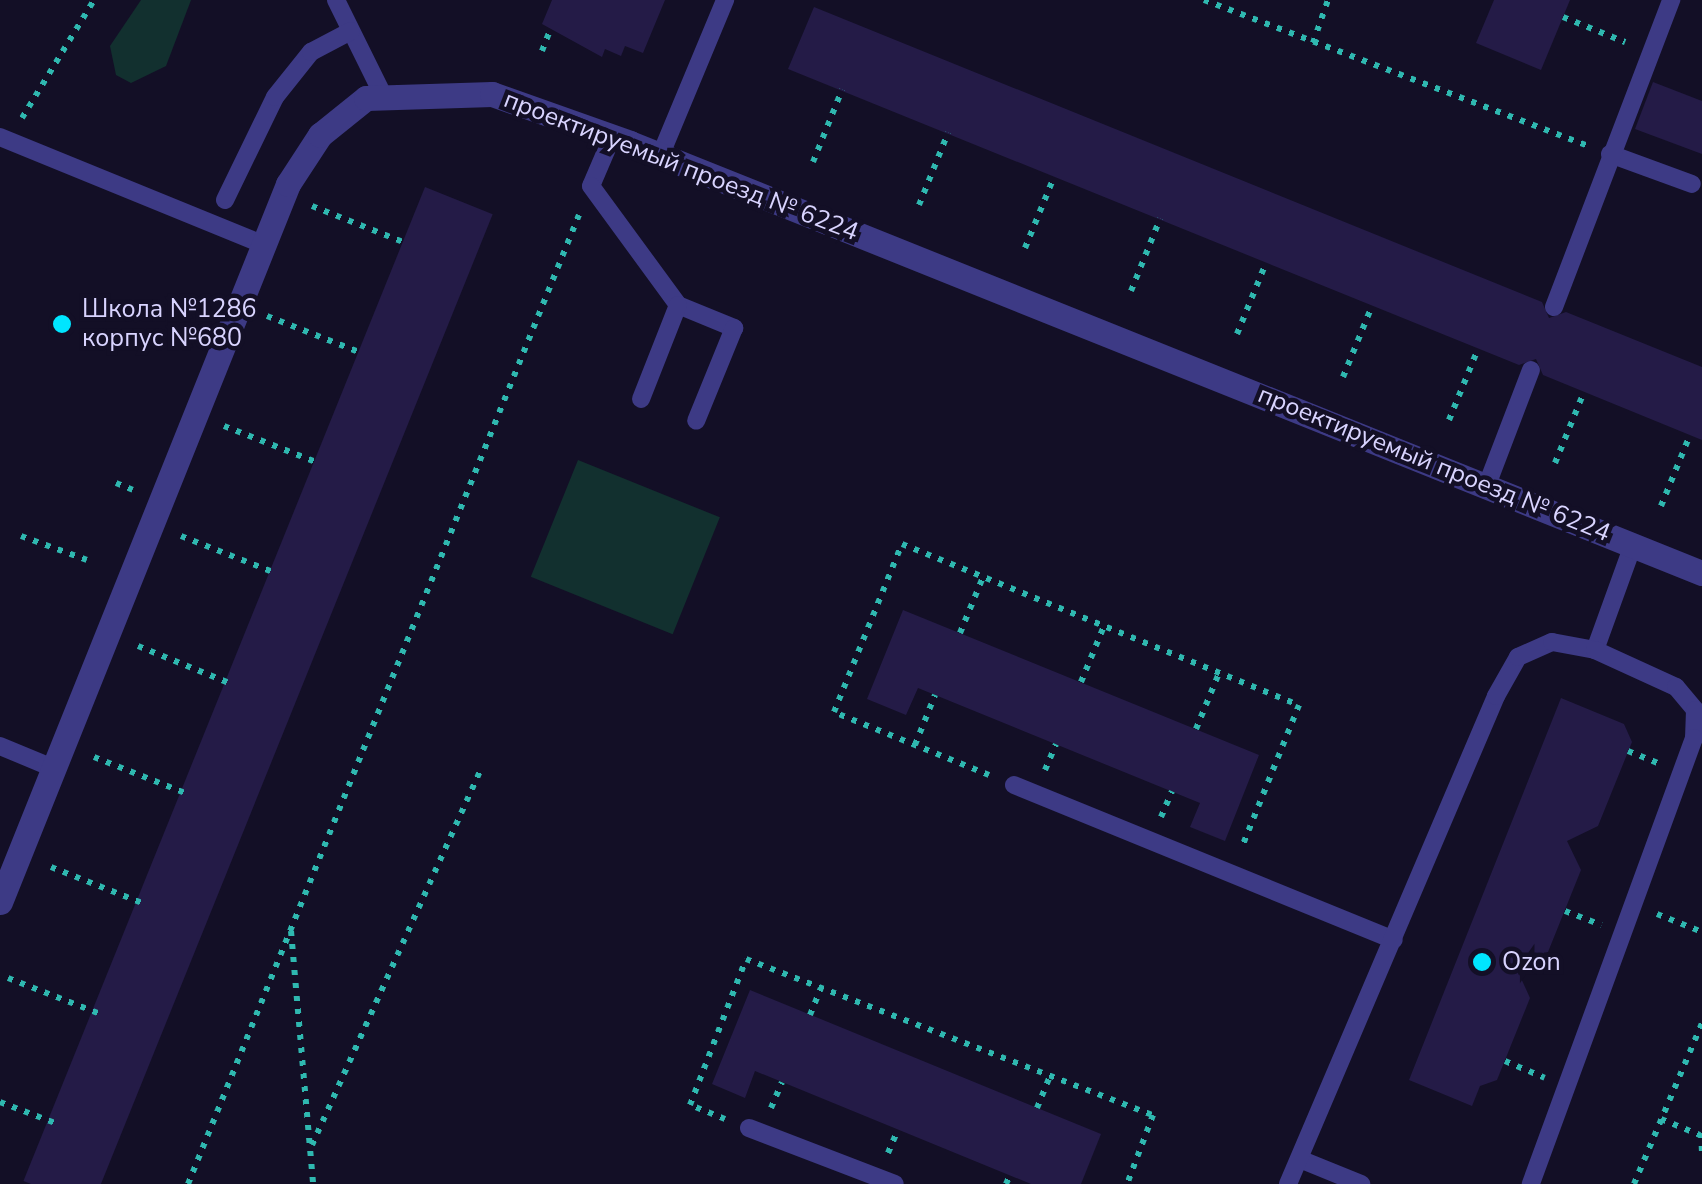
<!DOCTYPE html>
<meta charset="utf-8">
<style>
body{margin:0}
#map{position:relative;width:1702px;height:1184px;overflow:hidden;background:#130f26;font-family:"Nunito Sans",sans-serif}
div>[style]{position:absolute}
.green>*{inset:0;background:#12302f;transform-origin:0 0}
.building>*{inset:0;background:#241b47;transform-origin:0 0}
.path>*{height:6px;margin-top:-3px;transform-origin:0;background:repeating-linear-gradient(90deg,#2fb8b0 0 5px,transparent 0 13px)}
.lane>*{height:18px;margin:-9px;padding:0 9px;transform-origin:9px;border-radius:9px;background:#3d3a85}
.street>*{height:25px;margin:-12.5px;padding:0 12.5px;transform-origin:12.5px;border-radius:12.5px;background:#3d3a85}
.dots>*{width:28px;height:28px;translate:-50% -50%;box-sizing:border-box;border:5px solid #130f26;border-radius:50%}
span{translate:-50% -50%;white-space:nowrap;text-align:center;line-height:1.15;-webkit-text-stroke:9px #130f26;paint-order:stroke}
.street-label{font-size:25px;color:#d9d4ff}
.poi-label{font-size:25px;color:#d9d4ff}
.left{translate:0 -50%;text-align:left}
</style>
<div id="map">
<div class="green">
<div style="clip-path:polygon(141px 0,191px 0,166px 66px,131px 83px,116px 75px,110px 46px)"></div>
<div style="left:578px;top:460px;width:153px;height:126px;rotate:22deg"></div>
</div>
<div class="building">
<div style="clip-path:polygon(552px 0,665px 0,643px 53px,625px 46px,621px 56px,605px 49px,602px 57px,542px 24px)"></div>
<div style="clip-path:polygon(1494px 0,1570px 0,1541px 70px,1476px 43px)"></div>
<div style="clip-path:polygon(814px 7px,1542px 302px,1549px 318px,1566px 312px,1702px 367px,1702px 440px,1543px 375px,1536px 359px,1519px 365px,788px 69px)"></div>
<div style="clip-path:polygon(1653px 82px,1702px 101px,1702px 154px,1635px 129px)"></div>
<div style="left:425px;top:187px;width:73px;height:1072px;rotate:22deg"></div>
<div style="clip-path:polygon(903px 610px,1259px 755px,1225px 841px,1190px 827px,1200px 803px,918px 688px,906px 715px,867px 699px)"></div>
<div style="clip-path:polygon(1561px 698px,1624px 724px,1632px 742px,1598px 826px,1567px 841px,1581px 870px,1548px 952px,1515px 965px,1530px 998px,1497px 1080px,1480px 1086px,1472px 1106px,1409px 1080px)"></div>
<div style="clip-path:polygon(750px 990px,1101px 1134px,1081px 1184px,1031px 1184px,755px 1071px,745px 1098px,712px 1084px)"></div>
</div>
<div class="path">
<div style="left:1204px;top:0;width:409px;rotate:20.8deg"></div>
<div style="left:1563px;top:17px;width:67px;rotate:22deg"></div>
<div style="left:1313px;top:43px;width:46px;rotate:-70.8deg"></div>
<div style="left:542px;top:51px;width:25px;rotate:-69deg"></div>
<div style="left:22px;top:118px;width:138px;rotate:-58.6deg"></div>
<div style="left:813px;top:162px;width:78px;rotate:-68.1deg"></div>
<div style="left:919px;top:205px;width:78px;rotate:-68.1deg"></div>
<div style="left:312px;top:206px;width:98px;rotate:21.6deg"></div>
<div style="left:1025px;top:248px;width:77px;rotate:-67.8deg"></div>
<div style="left:1131px;top:291px;width:78px;rotate:-68.1deg"></div>
<div style="left:267px;top:316px;width:99px;rotate:21.4deg"></div>
<div style="left:1237px;top:334px;width:77px;rotate:-67.8deg"></div>
<div style="left:1343px;top:377px;width:77px;rotate:-67.8deg"></div>
<div style="left:1449px;top:420px;width:77px;rotate:-67.8deg"></div>
<div style="left:224px;top:426px;width:99px;rotate:21.4deg"></div>
<div style="left:1555px;top:463px;width:77px;rotate:-67.8deg"></div>
<div style="left:116px;top:483px;width:18px;rotate:22deg"></div>
<div style="left:1661px;top:506px;width:77px;rotate:-67.8deg"></div>
<div style="left:21px;top:536px;width:70px;rotate:20deg"></div>
<div style="left:181px;top:536px;width:99px;rotate:21.4deg"></div>
<div style="left:960px;top:633px;width:61px;rotate:-67.7deg"></div>
<div style="left:138px;top:646px;width:98px;rotate:22.1deg"></div>
<div style="left:1081px;top:682px;width:61px;rotate:-67.7deg"></div>
<div style="left:1196px;top:729px;width:61px;rotate:-67.7deg"></div>
<div style="left:915px;top:745px;width:54px;rotate:-68.2deg"></div>
<div style="left:1628px;top:751px;width:35px;rotate:22deg"></div>
<div style="left:94px;top:757px;width:98px;rotate:21.6deg"></div>
<div style="left:1045px;top:770px;width:28px;rotate:-67deg"></div>
<div style="left:989px;top:775px;width:167px;rotate:-157.9deg"></div>
<div style="left:834px;top:712px;width:181px;rotate:-68deg"></div>
<div style="left:902px;top:544px;width:428px;rotate:22.1deg"></div>
<div style="left:1299px;top:705px;width:155px;rotate:111.9deg"></div>
<div style="left:1161px;top:817px;width:28px;rotate:-67deg"></div>
<div style="left:51px;top:867px;width:98px;rotate:21.6deg"></div>
<div style="left:1565px;top:911px;width:39px;rotate:21deg"></div>
<div style="left:1657px;top:914px;width:48px;rotate:21.8deg"></div>
<div style="left:291px;top:931px;width:254px;rotate:85deg"></div>
<div style="left:8px;top:978px;width:97px;rotate:21.3deg"></div>
<div style="left:810px;top:1015px;width:29px;rotate:-68deg"></div>
<div style="left:1505px;top:1061px;width:43px;rotate:23deg"></div>
<div style="left:0;top:1102px;width:59px;rotate:20.9deg"></div>
<div style="left:771px;top:1108px;width:28px;rotate:-67deg"></div>
<div style="left:1037px;top:1108px;width:35px;rotate:-68deg"></div>
<div style="left:725px;top:1119px;width:38px;rotate:-158deg"></div>
<div style="left:690px;top:1105px;width:156px;rotate:-69deg"></div>
<div style="left:746px;top:959px;width:436px;rotate:21deg"></div>
<div style="left:1153px;top:1115px;width:74px;rotate:110.6deg"></div>
<div style="left:1661px;top:1119px;width:42px;rotate:22.3deg"></div>
<div style="left:1701px;top:1133px;width:21px;rotate:87deg"></div>
<div style="left:312px;top:1145px;width:414px;rotate:-65.8deg"></div>
<div style="left:888px;top:1153px;width:25px;rotate:-67deg"></div>
<div style="left:188px;top:1184px;width:1045px;rotate:-68.03deg"></div>
<div style="left:1006px;top:1184px;width:10px;rotate:-66deg"></div>
<div style="left:1634px;top:1184px;width:175px;rotate:-67.1deg"></div>
</div>
<div class="lane">
<div style="left:336px;top:0;width:106px;rotate:63.7deg"></div>
<div style="left:0;top:137px;width:285px;rotate:22.2deg"></div>
<div style="left:612px;top:137px;width:53px;rotate:113.2deg"></div>
<div style="left:591px;top:186px;width:147px;rotate:53.8deg"></div>
<div style="left:678px;top:305px;width:61px;rotate:22.3deg"></div>
<div style="left:734px;top:328px;width:100px;rotate:112.2deg"></div>
<div style="left:661px;top:154px;width:167px;rotate:-67.4deg"></div>
<div style="left:1610px;top:154px;width:87px;rotate:20.1deg"></div>
<div style="left:225px;top:200px;width:114px;rotate:-64.1deg"></div>
<div style="left:275px;top:97px;width:58px;rotate:-51.3deg"></div>
<div style="left:311px;top:52px;width:45px;rotate:-27.7deg"></div>
<div style="left:1554px;top:307px;width:329px;rotate:-69.1deg"></div>
<div style="left:641px;top:399px;width:101px;rotate:-68.5deg"></div>
<div style="left:1487px;top:485px;width:123px;rotate:-69.1deg"></div>
<div style="left:1595px;top:650px;width:112px;rotate:-70.1deg"></div>
<div style="left:0;top:746px;width:57px;rotate:22.5deg"></div>
<div style="left:1014px;top:785px;width:410px;rotate:22.2deg"></div>
<div style="left:749px;top:1128px;width:156px;rotate:21deg"></div>
<div style="left:1302px;top:1160px;width:64px;rotate:22.1deg"></div>
<div style="left:1288px;top:1184px;width:530px;rotate:-66.91deg"></div>
<div style="left:1496px;top:696px;width:45px;rotate:-60.6deg"></div>
<div style="left:1518px;top:657px;width:37px;rotate:-24deg"></div>
<div style="left:1552px;top:642px;width:44px;rotate:10.5deg"></div>
<div style="left:1595px;top:650px;width:89px;rotate:24.6deg"></div>
<div style="left:1676px;top:687px;width:30px;rotate:50deg"></div>
<div style="left:1695px;top:710px;width:28px;rotate:92deg"></div>
<div style="left:1694px;top:738px;width:475px;rotate:110.1deg"></div>
</div>
<div class="street">
<div style="left:0;top:902px;width:774px;rotate:-68.14deg"></div>
<div style="left:288px;top:184px;width:59px;rotate:-56.9deg"></div>
<div style="left:320px;top:135px;width:59px;rotate:-38.8deg"></div>
<div style="left:366px;top:98px;width:126px;rotate:-1.8deg"></div>
<div style="left:492px;top:94px;width:146px;rotate:19.5deg"></div>
<div style="left:630px;top:143px;width:1155px;rotate:21.86deg"></div>
</div>
<div class="dots">
<div style="left:62px;top:324px;background:#00e5ff"></div>
<div style="left:1482px;top:962px;background:#00e5ff"></div>
</div>
<div class="street-label">
<span style="left:681px;top:166px;rotate:21deg">проектируемый проезд № 6224</span>
<span style="left:1434px;top:464px;rotate:22deg">проектируемый проезд № 6224</span>
</div>
<div class="poi-label">
<span class="left" style="left:82px;top:324px">Школа №1286<br>корпус №680</span>
<span class="left" style="left:1502px;top:962px">Ozon</span>
</div>
</div>
